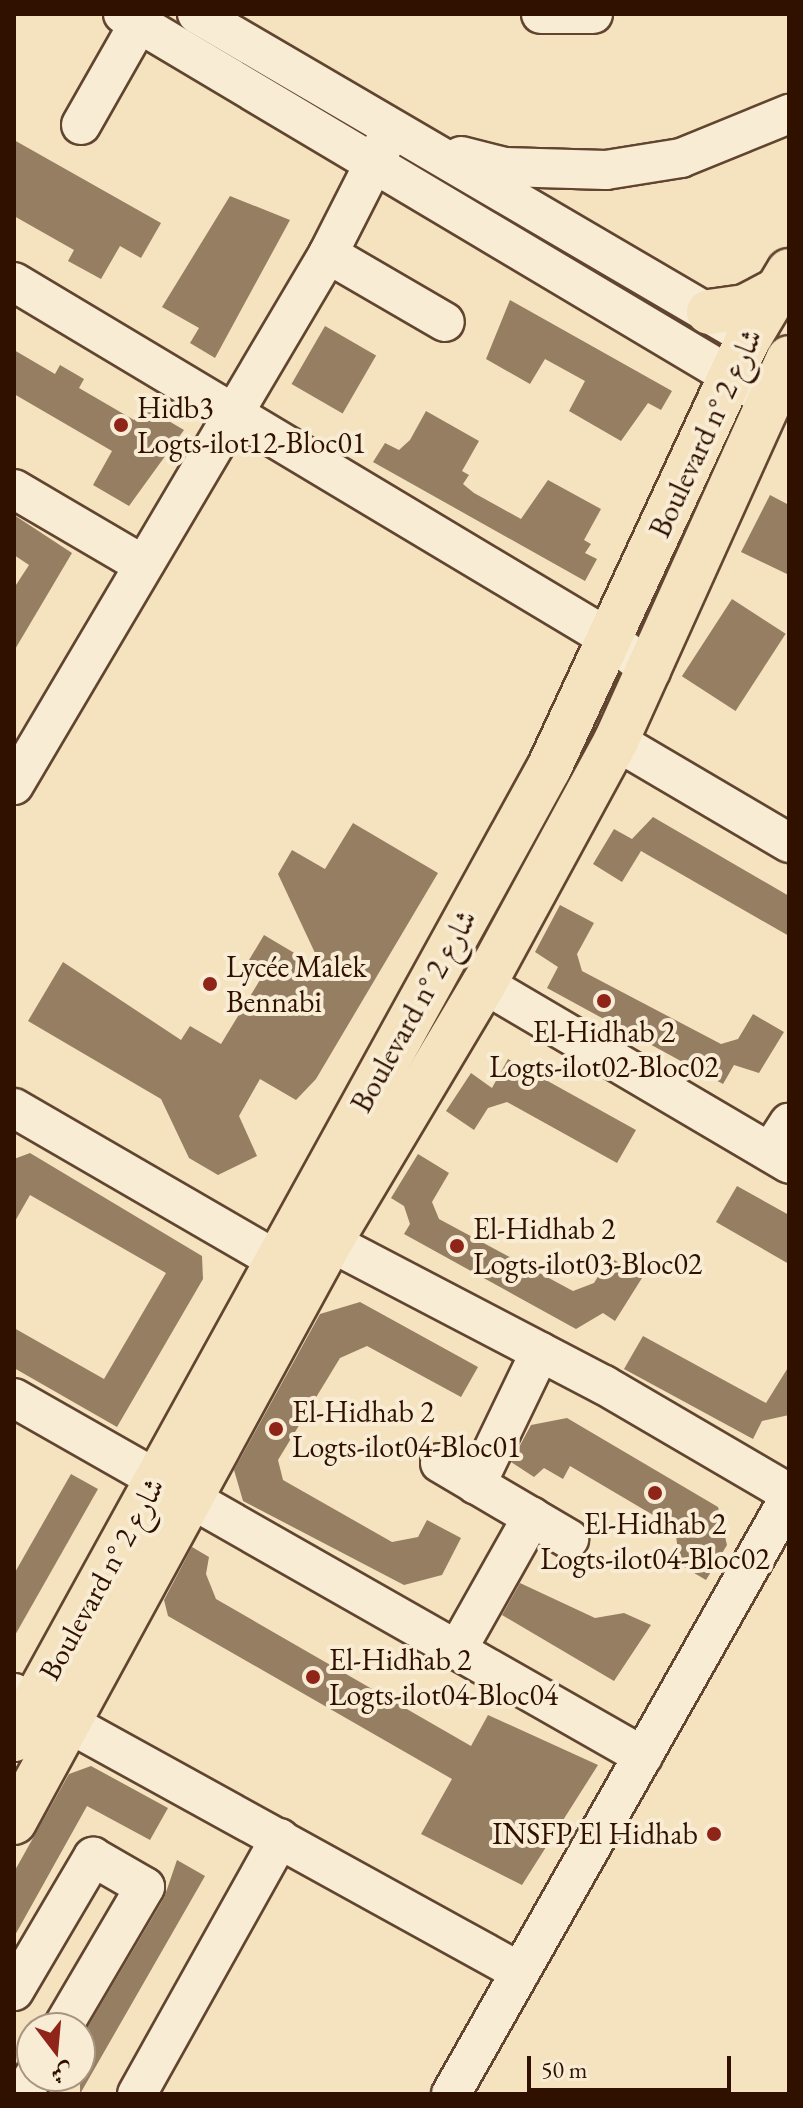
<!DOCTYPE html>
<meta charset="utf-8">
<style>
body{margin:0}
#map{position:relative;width:803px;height:2108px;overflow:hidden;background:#f5e2be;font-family:"EB Garamond",Amiri,serif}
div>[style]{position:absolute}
.building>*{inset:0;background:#967e63;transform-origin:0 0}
.roads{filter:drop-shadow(2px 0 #614530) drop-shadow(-2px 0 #614530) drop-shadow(0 2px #614530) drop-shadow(0 -2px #614530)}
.minor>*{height:38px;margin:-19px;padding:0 19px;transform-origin:19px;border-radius:19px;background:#f8ecd5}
.major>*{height:44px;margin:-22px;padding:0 22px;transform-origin:22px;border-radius:22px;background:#f5e2be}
.dots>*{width:22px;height:22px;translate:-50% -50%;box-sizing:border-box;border:4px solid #f8ecd5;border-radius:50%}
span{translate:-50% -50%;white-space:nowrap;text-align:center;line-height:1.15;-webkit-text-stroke:8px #f8ecd5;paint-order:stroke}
.poi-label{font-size:30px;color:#301100}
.left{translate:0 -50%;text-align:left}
.right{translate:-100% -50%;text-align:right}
.street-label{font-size:30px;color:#301100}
.frame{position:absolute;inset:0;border:16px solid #301100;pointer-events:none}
.north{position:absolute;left:16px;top:2012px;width:80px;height:80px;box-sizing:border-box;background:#f8ecd5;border:2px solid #a89480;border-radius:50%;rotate:164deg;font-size:22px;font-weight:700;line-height:32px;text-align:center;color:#301100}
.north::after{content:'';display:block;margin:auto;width:28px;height:36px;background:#8f2418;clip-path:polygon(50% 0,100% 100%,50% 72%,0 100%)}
.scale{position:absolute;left:527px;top:2056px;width:204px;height:36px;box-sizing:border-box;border:4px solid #301100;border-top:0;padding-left:10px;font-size:24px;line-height:28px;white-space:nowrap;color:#301100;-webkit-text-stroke:6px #f8ecd5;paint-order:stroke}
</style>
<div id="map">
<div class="building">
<div style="clip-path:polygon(14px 140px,161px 223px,141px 258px,120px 246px,101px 279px,68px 261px,74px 250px,14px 216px)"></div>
<div style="clip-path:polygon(230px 196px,290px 220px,215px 358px,190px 343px,199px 328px,162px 307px)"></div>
<div style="clip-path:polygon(510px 300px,672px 391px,661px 410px,648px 403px,621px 441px,569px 411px,585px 381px,545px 359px,530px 384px,486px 359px)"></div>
<div style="left:325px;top:326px;width:59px;height:67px;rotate:30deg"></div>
<div style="clip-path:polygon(14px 350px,55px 374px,60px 365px,84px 379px,79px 388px,134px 420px,143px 406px,184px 430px,129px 506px,93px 485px,112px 451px,14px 394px)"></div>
<div style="clip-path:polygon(426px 411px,479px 441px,462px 471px,469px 475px,463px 484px,474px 493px,521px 519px,548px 480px,601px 509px,584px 540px,591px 544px,585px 553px,597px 559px,585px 581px,373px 462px,385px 443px,399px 450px,410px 440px)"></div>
<div style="clip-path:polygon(770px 495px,789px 505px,789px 575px,741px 552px)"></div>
<div style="clip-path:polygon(14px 515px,72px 553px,14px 651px,14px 588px,29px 565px,14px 555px)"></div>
<div style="left:732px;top:599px;width:64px;height:92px;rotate:33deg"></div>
<div style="clip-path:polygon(653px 817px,789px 896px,789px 936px,641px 851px,622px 882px,593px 864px,614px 829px,632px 839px)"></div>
<div style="clip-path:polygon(353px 823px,438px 873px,316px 1079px,296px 1100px,260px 1079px,239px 1116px,257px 1156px,218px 1175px,189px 1158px,161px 1099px,28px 1021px,63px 962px,181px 1040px,190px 1026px,221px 1044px,266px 970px,249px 960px,264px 935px,323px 970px,278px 874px,292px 850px,325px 869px)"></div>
<div style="clip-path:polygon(560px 905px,594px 923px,577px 954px,582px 971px,721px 1044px,738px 1039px,753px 1014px,784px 1032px,759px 1073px,734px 1065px,723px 1084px,547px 988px,558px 967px,535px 952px)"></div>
<div style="clip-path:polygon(508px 1059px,636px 1130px,617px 1163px,507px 1102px,488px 1108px,474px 1130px,446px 1111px,471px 1073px,492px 1088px)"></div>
<div style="clip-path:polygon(30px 1153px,202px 1256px,203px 1279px,117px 1427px,14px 1368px,14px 1328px,104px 1379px,166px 1273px,30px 1195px,14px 1223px,14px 1159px)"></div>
<div style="clip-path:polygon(418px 1154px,449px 1173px,432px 1202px,439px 1219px,573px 1291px,594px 1283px,610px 1257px,642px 1278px,615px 1321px,603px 1313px,576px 1329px,404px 1234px,410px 1224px,404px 1206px,391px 1198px)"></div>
<div style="clip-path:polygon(737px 1186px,789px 1215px,789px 1264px,716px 1222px)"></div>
<div style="clip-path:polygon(360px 1302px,478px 1367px,461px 1397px,367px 1346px,340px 1358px,278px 1460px,283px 1480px,392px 1542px,418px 1537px,427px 1520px,461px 1538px,442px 1575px,404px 1585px,243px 1501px,234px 1470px,320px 1314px)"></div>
<div style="clip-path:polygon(643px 1336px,766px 1403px,789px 1366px,789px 1415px,762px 1421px,753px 1439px,624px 1369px)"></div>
<div style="clip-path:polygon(567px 1418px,718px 1507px,727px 1545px,706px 1580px,672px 1560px,678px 1551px,675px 1528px,570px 1466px,563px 1479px,544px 1468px,534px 1477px,511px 1462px,531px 1425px)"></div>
<div style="clip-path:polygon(71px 1474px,98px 1489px,14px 1637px,14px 1574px)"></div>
<div style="clip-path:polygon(192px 1547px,209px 1557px,206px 1574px,216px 1599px,471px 1746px,488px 1715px,598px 1765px,522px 1885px,421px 1834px,452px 1779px,168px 1616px,164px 1600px)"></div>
<div style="clip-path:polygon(520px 1583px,595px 1618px,624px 1613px,651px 1625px,614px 1681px,502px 1615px)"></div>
<div style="clip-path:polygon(91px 1766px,168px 1808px,150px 1840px,87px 1806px,14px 1937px,14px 1872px,69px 1774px)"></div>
<div style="clip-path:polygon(177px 1860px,205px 1876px,80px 2094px,80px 2040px,164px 1898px)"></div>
</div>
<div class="roads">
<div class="minor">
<div style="left:123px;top:14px;width:737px;rotate:30.78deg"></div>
<div style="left:197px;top:14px;width:620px;rotate:30.33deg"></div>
<div style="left:541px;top:14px;width:52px"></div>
<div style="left:81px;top:125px;width:117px;rotate:-60.4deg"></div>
<div style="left:461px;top:156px;width:45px;rotate:14deg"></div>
<div style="left:505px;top:167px;width:101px;rotate:1.7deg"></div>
<div style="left:606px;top:170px;width:76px;rotate:-9.1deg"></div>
<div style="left:681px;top:158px;width:117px;rotate:-22.2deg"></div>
<div style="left:328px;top:254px;width:135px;rotate:30.2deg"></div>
<div style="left:14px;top:282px;width:695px;rotate:30.92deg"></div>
<div style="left:610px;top:639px;width:52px;rotate:38deg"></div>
<div style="left:14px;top:489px;width:146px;rotate:30.4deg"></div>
<div style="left:616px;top:741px;width:201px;rotate:30.5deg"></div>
<div style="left:14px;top:785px;width:617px;rotate:-59.4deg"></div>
<div style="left:328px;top:254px;width:139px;rotate:-63.1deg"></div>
<div style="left:484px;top:984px;width:354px;rotate:30.5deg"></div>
<div style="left:14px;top:1108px;width:333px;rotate:30.1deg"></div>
<div style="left:770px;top:1152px;width:35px;rotate:-57deg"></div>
<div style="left:330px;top:1242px;width:309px;rotate:27.6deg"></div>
<div style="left:604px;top:1385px;width:214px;rotate:30.3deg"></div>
<div style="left:14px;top:1398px;width:724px;rotate:29.65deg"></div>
<div style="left:440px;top:1463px;width:150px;rotate:30.5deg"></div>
<div style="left:476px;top:1485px;width:148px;rotate:-64.3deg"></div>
<div style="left:457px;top:1650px;width:153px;rotate:-60.6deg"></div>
<div style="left:14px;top:1693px;width:578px;rotate:28.87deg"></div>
<div style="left:14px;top:1991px;width:156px;rotate:-59.5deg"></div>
<div style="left:93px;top:1857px;width:60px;rotate:30deg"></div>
<div style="left:145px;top:1887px;width:164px;rotate:120.5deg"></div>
<div style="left:23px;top:2094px;width:21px;rotate:-59deg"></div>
<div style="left:137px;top:2094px;width:293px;rotate:-60.8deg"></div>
<div style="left:451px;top:2094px;width:685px;rotate:-60.44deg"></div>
</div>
<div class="major">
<div style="left:709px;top:312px;width:36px;rotate:-8deg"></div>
<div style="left:745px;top:307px;width:36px;rotate:-28deg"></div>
<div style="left:14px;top:1739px;width:1109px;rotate:-61.15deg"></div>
<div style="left:549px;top:768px;width:474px;rotate:-65.1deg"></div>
<div style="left:749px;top:338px;width:78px;rotate:-59.2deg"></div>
<div style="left:14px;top:1822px;width:660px;rotate:-61.42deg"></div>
<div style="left:330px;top:1242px;width:300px;rotate:-59.2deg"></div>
<div style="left:484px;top:984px;width:277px;rotate:-61.5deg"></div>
<div style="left:616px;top:741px;width:420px;rotate:-65.7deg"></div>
</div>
</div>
<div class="dots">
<div style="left:121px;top:425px;background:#8f2418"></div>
<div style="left:210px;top:984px;background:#8f2418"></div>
<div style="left:604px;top:1001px;background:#8f2418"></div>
<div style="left:457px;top:1246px;background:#8f2418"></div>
<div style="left:276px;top:1429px;background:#8f2418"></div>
<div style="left:655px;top:1493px;background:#8f2418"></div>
<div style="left:313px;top:1677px;background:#8f2418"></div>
<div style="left:714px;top:1834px;background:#8f2418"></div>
</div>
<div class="poi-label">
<span class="left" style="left:137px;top:425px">Hidb3<br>Logts-ilot12-Bloc01</span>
<span class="left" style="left:226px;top:984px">Lycée Malek<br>Bennabi</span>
<span style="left:604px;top:1049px">El-Hidhab 2<br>Logts-ilot02-Bloc02</span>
<span class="left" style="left:473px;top:1246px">El-Hidhab 2<br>Logts-ilot03-Bloc02</span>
<span class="left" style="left:292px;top:1429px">El-Hidhab 2<br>Logts-ilot04-Bloc01</span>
<span style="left:655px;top:1541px">El-Hidhab 2<br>Logts-ilot04-Bloc02</span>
<span class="left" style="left:329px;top:1677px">El-Hidhab 2<br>Logts-ilot04-Bloc04</span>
<span class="right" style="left:698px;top:1834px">INSFP El Hidhab</span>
</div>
<div class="street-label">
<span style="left:706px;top:433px;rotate:-65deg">Boulevard n° شارع 2</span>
<span style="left:414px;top:1011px;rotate:-61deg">Boulevard n° شارع 2</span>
<span style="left:102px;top:1579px;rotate:-61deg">Boulevard n° شارع 2</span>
</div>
<div class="frame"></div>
<div class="north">ش</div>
<div class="scale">50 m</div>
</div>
